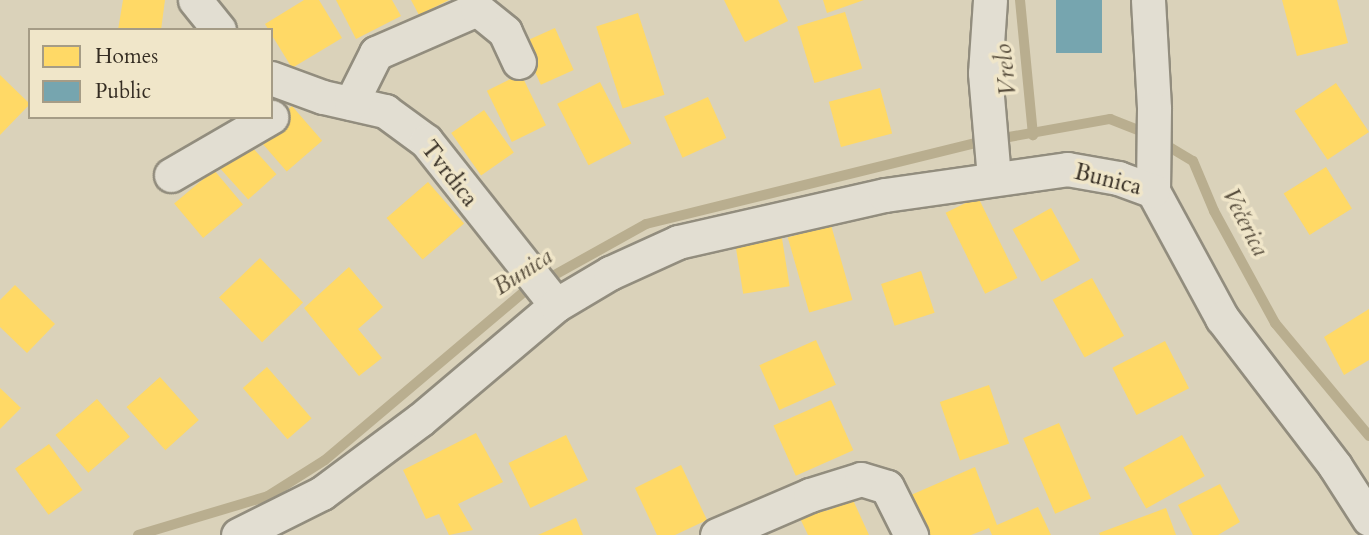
<!DOCTYPE html>
<meta charset="utf-8">
<style>
body{margin:0}
#map{position:relative;width:1369px;height:535px;overflow:hidden;background:#dad2ba;font-family:Cardo,serif}
div>[style]{position:absolute}
.homes>*{inset:0;background:#ffd966;transform-origin:0 0}
.public>*{inset:0;background:#76a5af;transform-origin:0 0}
.stream>*{height:10px;margin:-5px;padding:0 5px;transform-origin:5px;border-radius:5px;background:#b9ae8f}
.roads{filter:drop-shadow(2px 0 #928d7e) drop-shadow(-2px 0 #928d7e) drop-shadow(0 2px #928d7e) drop-shadow(0 -2px #928d7e)}
.minor>*{height:33px;margin:-16.5px;padding:0 16.5px;transform-origin:16.5px;border-radius:16.5px;background:#e2ded2}
span{translate:-50% -50%;white-space:nowrap;text-align:center;line-height:1.15;-webkit-text-stroke:7px #f0e6c9;paint-order:stroke}
.street-label{font-size:23px;color:#342c22}
.water-label{font-size:24px;color:#584e3d;font-style:italic}
.legend{position:absolute;left:28px;top:28px;width:245px;height:91px;box-sizing:border-box;background:#f0e6c9;border:2px solid #a59c86;margin:0;padding:9px 12px;list-style:none;font-size:21px;color:#342c22}
.legend li{display:flex;align-items:center;gap:14px;height:35px}
.legend b{width:35px;border:2px solid #a59c86}
</style>
<div id="map">
<div class="homes">
<div style="clip-path:polygon(123px 0,165px 0,161px 30px,118px 30px)"></div>
<div style="clip-path:polygon(304px 0,319px 0,342px 38px,292px 68px,265px 24px)"></div>
<div style="clip-path:polygon(336px 0,392px 0,401px 16px,356px 39px)"></div>
<div style="clip-path:polygon(411px 0,449px 0,419px 15px)"></div>
<div style="clip-path:polygon(724px 0,778px 0,788px 21px,745px 42px)"></div>
<div style="clip-path:polygon(823px 0,864px 0,827px 13px)"></div>
<div style="clip-path:polygon(1282px 0,1337px 0,1348px 43px,1297px 56px)"></div>
<div style="left:845px;top:12px;width:59px;height:50px;rotate:73deg"></div>
<div style="left:638px;top:13px;width:86px;height:44px;rotate:72deg"></div>
<div style="left:555px;top:28px;width:46px;height:36px;rotate:66deg"></div>
<div style="left:521px;top:74px;width:57px;height:38px;rotate:64deg"></div>
<div style="clip-path:polygon(0 75px,30px 104px,0 135px)"></div>
<div style="left:600px;top:82px;width:69px;height:48px;rotate:63deg"></div>
<div style="left:1336px;top:83px;width:59px;height:50px;rotate:56deg"></div>
<div style="left:880px;top:88px;width:47px;height:53px;rotate:75deg"></div>
<div style="left:708px;top:97px;width:45px;height:48px;rotate:66deg"></div>
<div style="left:292px;top:106px;width:46px;height:47px;rotate:49deg"></div>
<div style="left:484px;top:110px;width:52px;height:40px;rotate:55deg"></div>
<div style="left:243px;top:137px;width:50px;height:38px;rotate:48deg"></div>
<div style="left:1326px;top:167px;width:49px;height:50px;rotate:58deg"></div>
<div style="left:214px;top:170px;width:45px;height:52px;rotate:50deg"></div>
<div style="left:428px;top:182px;width:55px;height:55px;rotate:49deg"></div>
<div style="left:978px;top:197px;width:90px;height:36px;rotate:64deg"></div>
<div style="left:1051px;top:208px;width:60px;height:44px;rotate:61deg"></div>
<div style="left:831px;top:225px;width:78px;height:45px;rotate:74deg"></div>
<div style="left:781px;top:232px;width:55px;height:47px;rotate:81deg"></div>
<div style="left:260px;top:258px;width:62px;height:57px;rotate:46deg"></div>
<div style="clip-path:polygon(349px 267px,383px 307px,358px 329px,382px 358px,359px 376px,304px 308px)"></div>
<div style="left:921px;top:271px;width:44px;height:42px;rotate:72deg"></div>
<div style="left:1092px;top:278px;width:66px;height:45px;rotate:61deg"></div>
<div style="clip-path:polygon(15px 285px,55px 324px,27px 353px,0 327px,0 300px)"></div>
<div style="clip-path:polygon(1369px 309px,1369px 360px,1344px 375px,1324px 337px)"></div>
<div style="left:816px;top:340px;width:49px;height:62px;rotate:66deg"></div>
<div style="left:1165px;top:341px;width:53px;height:59px;rotate:63deg"></div>
<div style="left:267px;top:367px;width:68px;height:32px;rotate:49deg"></div>
<div style="left:160px;top:377px;width:58px;height:45px;rotate:48deg"></div>
<div style="left:989px;top:385px;width:62px;height:52px;rotate:71deg"></div>
<div style="clip-path:polygon(0 388px,21px 408px,0 429px)"></div>
<div style="left:97px;top:399px;width:50px;height:55px;rotate:49deg"></div>
<div style="left:831px;top:400px;width:55px;height:63px;rotate:66deg"></div>
<div style="left:1059px;top:423px;width:82px;height:39px;rotate:67deg"></div>
<div style="clip-path:polygon(476px 433px,503px 482px,458px 504px,473px 530px,449px 535px,439px 514px,426px 519px,403px 470px)"></div>
<div style="left:566px;top:435px;width:50px;height:64px;rotate:64deg"></div>
<div style="left:1182px;top:435px;width:47px;height:67px;rotate:61deg"></div>
<div style="left:49px;top:444px;width:57px;height:42px;rotate:54deg"></div>
<div style="clip-path:polygon(681px 465px,707px 520px,675px 535px,657px 535px,635px 488px)"></div>
<div style="clip-path:polygon(975px 467px,997px 525px,1038px 507px,1051px 535px,992px 535px,989px 528px,971px 535px,927px 535px,911px 495px)"></div>
<div style="clip-path:polygon(1220px 484px,1240px 522px,1218px 535px,1193px 535px,1178px 505px)"></div>
<div style="clip-path:polygon(819px 500px,826px 511px,853px 500px,869px 535px,808px 535px,796px 510px)"></div>
<div style="clip-path:polygon(1166px 508px,1176px 535px,1100px 535px,1099px 533px)"></div>
<div style="clip-path:polygon(576px 518px,583px 535px,538px 535px)"></div>
</div>
<div class="public">
<div style="left:1056px;top:0;width:46px;height:53px"></div>
</div>
<div class="stream">
<div style="left:1020px;top:0;width:136px;rotate:84.5deg"></div>
<div style="left:1009px;top:137px;width:103px;rotate:-10.1deg"></div>
<div style="left:1110px;top:119px;width:41px;rotate:21.5deg"></div>
<div style="left:1161px;top:142px;width:37px;rotate:31deg"></div>
<div style="left:1193px;top:161px;width:54px;rotate:67.2deg"></div>
<div style="left:1214px;top:211px;width:128px;rotate:61.4deg"></div>
<div style="left:1275px;top:323px;width:147px;rotate:50.2deg"></div>
<div style="left:138px;top:535px;width:136px;rotate:-16.7deg"></div>
<div style="left:268px;top:496px;width:67px;rotate:-32.3deg"></div>
<div style="left:325px;top:460px;width:260px;rotate:-40.2deg"></div>
<div style="left:524px;top:292px;width:140px;rotate:-29.1deg"></div>
<div style="left:646px;top:224px;width:344px;rotate:-13.8deg"></div>
</div>
<div class="roads">
<div class="minor">
<div style="left:195px;top:0;width:38px;rotate:51deg"></div>
<div style="left:990px;top:0;width:73px;rotate:93.9deg"></div>
<div style="left:985px;top:73px;width:105px;rotate:85.1deg"></div>
<div style="left:1148px;top:0;width:109px;rotate:86.8deg"></div>
<div style="left:1154px;top:109px;width:82px;rotate:90.7deg"></div>
<div style="left:1153px;top:191px;width:145px;rotate:61.5deg"></div>
<div style="left:1222px;top:318px;width:186px;rotate:52.6deg"></div>
<div style="left:1335px;top:466px;width:63px;rotate:57.3deg"></div>
<div style="left:271px;top:78px;width:55px;rotate:20.1deg"></div>
<div style="left:323px;top:97px;width:64px;rotate:12.7deg"></div>
<div style="left:385px;top:111px;width:51px;rotate:36.2deg"></div>
<div style="left:426px;top:141px;width:209px;rotate:51.6deg"></div>
<div style="left:351px;top:103px;width:56px;rotate:-63.4deg"></div>
<div style="left:376px;top:53px;width:110px;rotate:-23.5deg"></div>
<div style="left:477px;top:9px;width:36px;rotate:39deg"></div>
<div style="left:505px;top:32px;width:33px;rotate:65deg"></div>
<div style="left:171px;top:175px;width:116px;rotate:-30.1deg"></div>
<div style="left:238px;top:535px;width:94px;rotate:-26.6deg"></div>
<div style="left:322px;top:493px;width:122px;rotate:-36.7deg"></div>
<div style="left:420px;top:420px;width:178px;rotate:-40.2deg"></div>
<div style="left:556px;top:305px;width:63px;rotate:-30.7deg"></div>
<div style="left:610px;top:273px;width:75px;rotate:-24.5deg"></div>
<div style="left:678px;top:242px;width:212px;rotate:-12.8deg"></div>
<div style="left:885px;top:195px;width:184px;rotate:-8.1deg"></div>
<div style="left:1067px;top:169px;width:52px;rotate:10deg"></div>
<div style="left:1118px;top:178px;width:37px;rotate:20deg"></div>
<div style="left:717px;top:535px;width:101px;rotate:-23.3deg"></div>
<div style="left:810px;top:495px;width:53px;rotate:-17.4deg"></div>
<div style="left:861px;top:479px;width:27px;rotate:17deg"></div>
<div style="left:887px;top:487px;width:54px;rotate:63.4deg"></div>
</div>
</div>
<div class="street-label">
<span style="left:449px;top:174px;rotate:52deg">Tvrdica</span>
<span style="left:1108px;top:180px;rotate:14deg">Bunica</span>
</div>
<div class="water-label">
<span style="left:1006px;top:70px;rotate:-96deg">Vrelo</span>
<span style="left:1245px;top:222px;rotate:63deg">Večerica</span>
<span style="left:523px;top:272px;rotate:-33deg">Bunica</span>
</div>
<ul class="legend">
<li><b style="height:19px;background:#ffd966"></b>Homes</li>
<li><b style="height:19px;background:#76a5af"></b>Public</li>
</ul>
</div>
